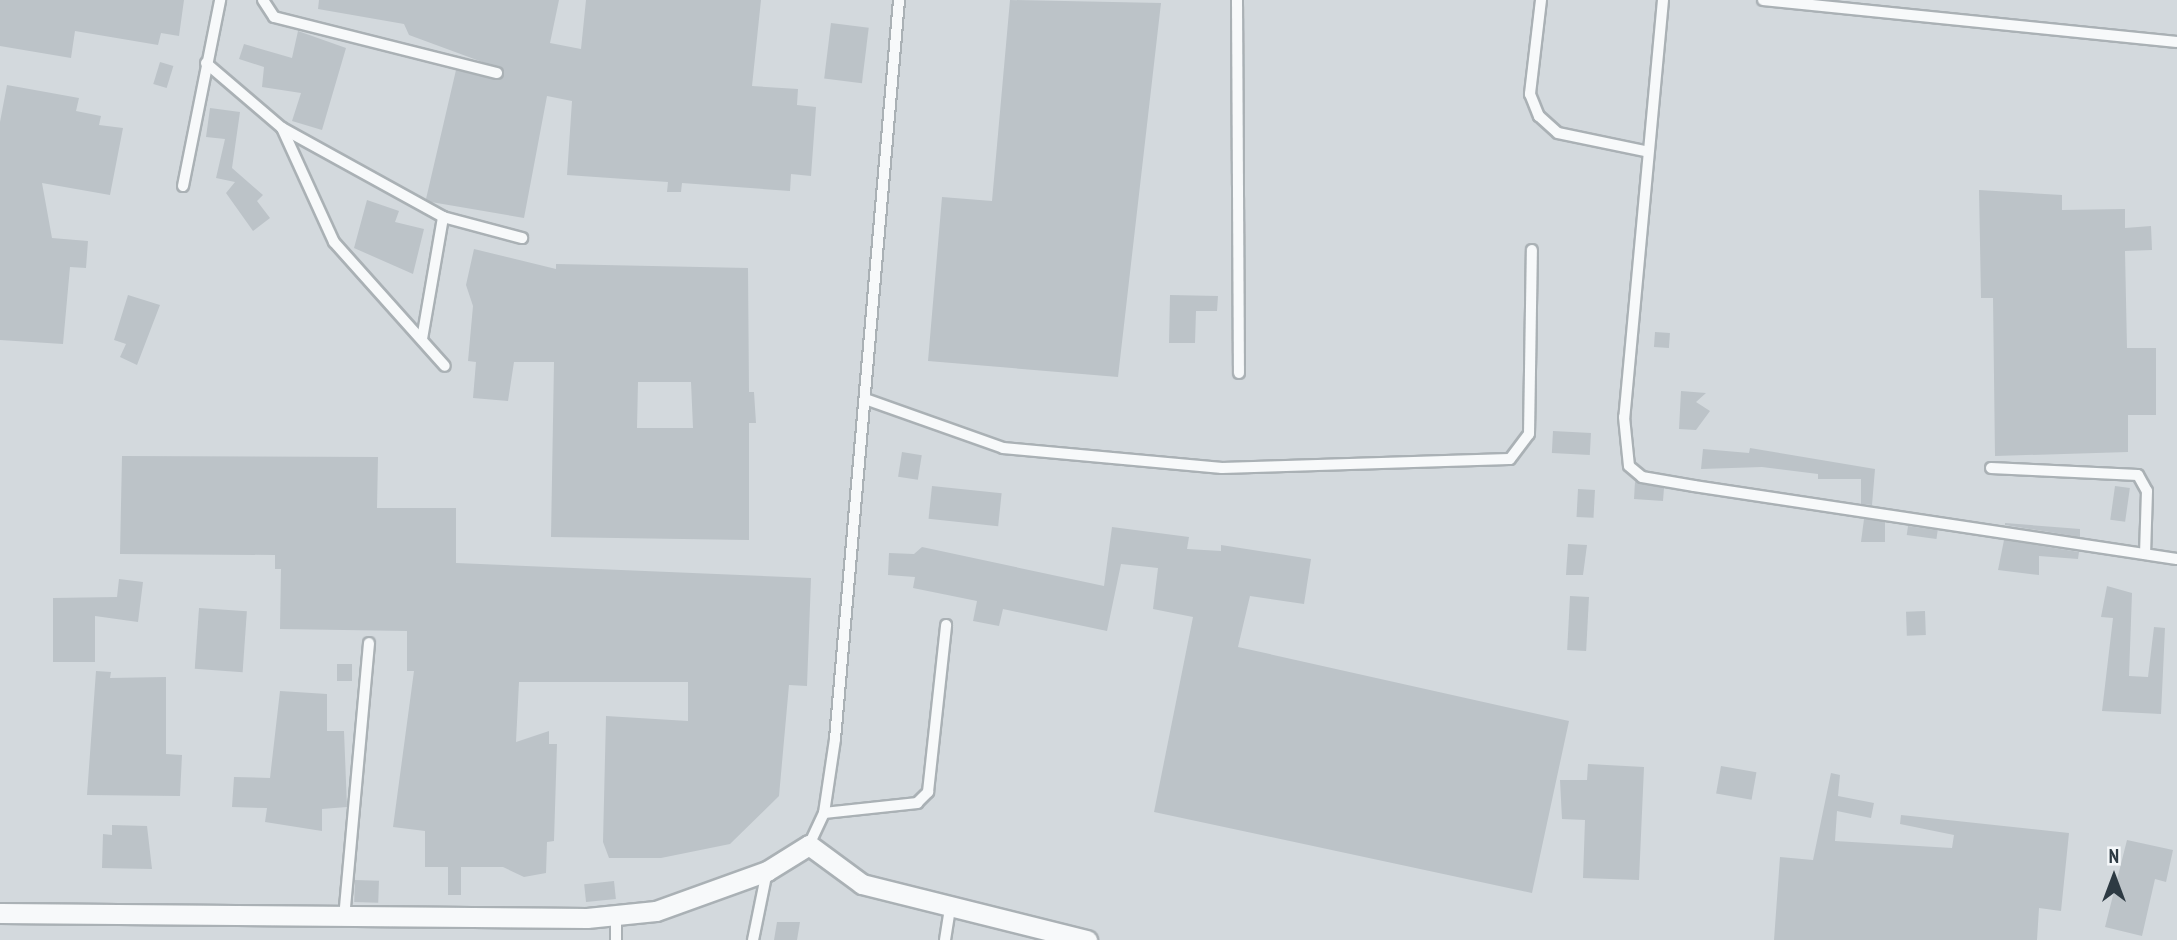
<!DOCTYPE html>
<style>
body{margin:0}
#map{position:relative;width:2177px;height:940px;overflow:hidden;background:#e5e9eb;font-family:"PT Sans Narrow",sans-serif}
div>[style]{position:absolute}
.built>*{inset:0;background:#d3d9dd;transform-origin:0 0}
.building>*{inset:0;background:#bcc3c8;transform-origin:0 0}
.roads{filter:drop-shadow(2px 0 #aab1b5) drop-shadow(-2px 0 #aab1b5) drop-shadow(0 2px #aab1b5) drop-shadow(0 -2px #aab1b5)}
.lane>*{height:10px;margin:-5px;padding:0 5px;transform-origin:5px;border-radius:5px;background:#f7f9fa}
.street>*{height:19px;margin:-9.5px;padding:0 9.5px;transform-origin:9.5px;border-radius:9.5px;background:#f7f9fa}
span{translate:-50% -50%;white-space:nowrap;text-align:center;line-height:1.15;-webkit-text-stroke:7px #f4f7f9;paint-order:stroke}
.north{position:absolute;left:2079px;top:842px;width:70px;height:70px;-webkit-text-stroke:5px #f4f7f9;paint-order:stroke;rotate:0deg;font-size:19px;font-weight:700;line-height:28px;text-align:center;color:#2d3a43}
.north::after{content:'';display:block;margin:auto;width:24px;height:32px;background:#2d3a43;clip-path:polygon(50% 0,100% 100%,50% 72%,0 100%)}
</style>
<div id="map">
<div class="built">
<div style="left:0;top:0;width:2177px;height:940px"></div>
</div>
<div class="building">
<div style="clip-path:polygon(0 0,184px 0,179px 36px,161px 33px,158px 45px,75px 31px,71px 58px,0 46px)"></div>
<div style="clip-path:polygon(319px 0,559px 0,550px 43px,581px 49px,586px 0,761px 0,752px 86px,798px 89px,797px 105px,816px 107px,811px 176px,791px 174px,790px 191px,682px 183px,681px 192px,667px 192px,668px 182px,567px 175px,572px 101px,547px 96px,524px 218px,431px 202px,426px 199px,456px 70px,496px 80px,504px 70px,409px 35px,404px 24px,318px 9px)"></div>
<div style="clip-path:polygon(1010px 0,1161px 3px,1118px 377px,928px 361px,942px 197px,992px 201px)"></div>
<div style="left:831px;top:23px;width:38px;height:56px;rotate:7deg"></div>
<div style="clip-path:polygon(298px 31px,346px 48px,322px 130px,292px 121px,301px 93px,262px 87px,264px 67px,239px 59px,244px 44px,292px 58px)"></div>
<div style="left:160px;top:62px;width:14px;height:23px;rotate:17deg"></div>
<div style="clip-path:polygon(7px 85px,79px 98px,76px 111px,101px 116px,99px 125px,123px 128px,110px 195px,42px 183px,52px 238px,88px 241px,86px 268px,70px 267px,63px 344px,0 340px,0 122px)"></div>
<div style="clip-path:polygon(210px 108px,240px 112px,232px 168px,263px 195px,257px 201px,270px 218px,253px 231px,226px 193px,235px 182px,216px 178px,225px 139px,206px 137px)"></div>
<div style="clip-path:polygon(1979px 190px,2062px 195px,2062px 210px,2125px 209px,2125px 228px,2151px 226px,2152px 250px,2125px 251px,2127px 348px,2156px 348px,2156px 415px,2128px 415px,2128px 452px,1995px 456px,1993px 298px,1981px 298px)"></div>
<div style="clip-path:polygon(367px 200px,399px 211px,395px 222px,424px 229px,413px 274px,354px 248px)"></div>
<div style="clip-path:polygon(evenodd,474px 249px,556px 269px,556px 264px,748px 268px,749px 392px,754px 392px,756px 423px,749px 423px,749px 540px,551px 537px,554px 362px,514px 362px,508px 401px,473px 398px,476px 362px,468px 361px,473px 306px,466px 285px,474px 249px,638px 382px,691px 382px,693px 428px,637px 428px,638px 382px)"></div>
<div style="clip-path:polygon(128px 295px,160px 305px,137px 365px,120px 357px,126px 344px,114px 340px)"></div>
<div style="clip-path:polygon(1170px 295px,1218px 296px,1217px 311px,1196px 311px,1195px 343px,1169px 343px)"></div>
<div style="left:1655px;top:332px;width:15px;height:15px;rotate:4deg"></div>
<div style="clip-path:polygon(1681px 391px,1706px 393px,1696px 402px,1710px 411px,1696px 430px,1679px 429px)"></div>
<div style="left:1553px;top:431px;width:38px;height:22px;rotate:3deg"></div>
<div style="clip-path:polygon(1750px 448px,1875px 469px,1872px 505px,1861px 504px,1861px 479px,1818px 479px,1818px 474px,1762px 467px,1701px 469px,1703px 449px,1749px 453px)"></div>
<div style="left:902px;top:452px;width:20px;height:25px;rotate:9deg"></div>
<div style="clip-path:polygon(122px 456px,378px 457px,377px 508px,456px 508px,456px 563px,811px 578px,807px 686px,789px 685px,779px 796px,730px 844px,661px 858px,609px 858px,603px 842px,606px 716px,688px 721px,688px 682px,519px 682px,516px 742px,549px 731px,549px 744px,557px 744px,554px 841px,547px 842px,546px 873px,524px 877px,503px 867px,461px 867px,461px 895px,448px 895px,448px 867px,425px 867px,425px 831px,393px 827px,414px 671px,407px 671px,407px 631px,280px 629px,281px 569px,275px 569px,275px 555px,120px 554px)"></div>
<div style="clip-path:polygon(1635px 482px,1664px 488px,1663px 501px,1634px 499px)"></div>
<div style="left:932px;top:486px;width:70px;height:33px;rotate:6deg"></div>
<div style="left:2115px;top:486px;width:15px;height:34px;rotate:8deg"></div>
<div style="left:1578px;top:489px;width:17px;height:28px;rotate:3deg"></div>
<div style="clip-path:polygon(1864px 519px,1885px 522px,1885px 542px,1861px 542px)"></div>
<div style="clip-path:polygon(2005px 523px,2080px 529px,2080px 537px,2005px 525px)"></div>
<div style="left:1908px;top:526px;width:30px;height:9px;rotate:8deg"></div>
<div style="clip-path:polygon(1112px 527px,1189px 537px,1187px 549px,1221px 551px,1221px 545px,1311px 559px,1304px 604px,1250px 596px,1238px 647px,1569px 721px,1532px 893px,1154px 812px,1193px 617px,1153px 609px,1158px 568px,1121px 564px,1107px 631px,1003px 609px,999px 626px,973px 621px,977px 601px,913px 588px,915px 577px,888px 575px,889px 553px,914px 554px,922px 547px,1104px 586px)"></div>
<div style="clip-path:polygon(2004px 540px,2079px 552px,2078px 559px,2039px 556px,2039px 575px,1998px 570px)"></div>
<div style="clip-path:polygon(1568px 544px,1587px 545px,1583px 575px,1566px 575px)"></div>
<div style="clip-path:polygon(119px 579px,143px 582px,138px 622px,95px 616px,95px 662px,53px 662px,53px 598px,117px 597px)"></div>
<div style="clip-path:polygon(2107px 586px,2132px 593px,2129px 676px,2148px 677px,2154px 627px,2165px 628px,2161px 714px,2102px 711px,2113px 618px,2101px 617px)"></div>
<div style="left:1570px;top:596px;width:19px;height:54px;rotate:3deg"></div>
<div style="left:199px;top:608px;width:48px;height:61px;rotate:4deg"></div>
<div style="left:1925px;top:611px;width:24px;height:19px;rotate:88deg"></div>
<div style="left:337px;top:664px;width:15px;height:17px"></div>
<div style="clip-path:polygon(96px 671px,111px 672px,110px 678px,166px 677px,166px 754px,182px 755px,180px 796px,87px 795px)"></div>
<div style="clip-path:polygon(280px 691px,327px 694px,327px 731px,344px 731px,347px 807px,322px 809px,322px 831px,265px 822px,267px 808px,232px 807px,234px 777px,270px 778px)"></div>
<div style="clip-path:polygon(1588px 764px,1644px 767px,1639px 880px,1583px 878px,1585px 820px,1562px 819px,1560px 780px,1587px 780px)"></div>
<div style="left:1721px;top:766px;width:36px;height:28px;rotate:10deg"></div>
<div style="clip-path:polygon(1831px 773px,1840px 775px,1838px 796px,1874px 803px,1871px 818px,1837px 811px,1835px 841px,1952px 848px,1954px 835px,1900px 824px,1901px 815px,2069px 833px,2061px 911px,2039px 908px,2037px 940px,1774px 940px,1780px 857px,1813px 860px)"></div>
<div style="clip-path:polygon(112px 825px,147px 826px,152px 869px,102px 868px,103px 834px,112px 835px)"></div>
<div style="clip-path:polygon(2127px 840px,2173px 850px,2166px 882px,2155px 879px,2142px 936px,2105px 927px)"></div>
<div style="left:355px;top:880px;width:24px;height:22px;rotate:2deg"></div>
<div style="left:614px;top:881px;width:18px;height:30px;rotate:84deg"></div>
<div style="clip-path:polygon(777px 922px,800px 922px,797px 940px,774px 940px)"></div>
</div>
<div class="roads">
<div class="lane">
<div style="left:263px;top:0;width:20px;rotate:57deg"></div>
<div style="left:274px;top:17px;width:230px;rotate:14.1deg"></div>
<div style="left:1237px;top:0;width:373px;rotate:89.7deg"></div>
<div style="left:1541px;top:0;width:95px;rotate:96.7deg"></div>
<div style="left:1530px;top:94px;width:24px;rotate:68deg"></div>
<div style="left:1539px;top:116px;width:25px;rotate:42deg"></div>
<div style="left:1558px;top:133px;width:89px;rotate:11.7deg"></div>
<div style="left:1663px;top:0;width:419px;rotate:95.3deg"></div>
<div style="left:1624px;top:417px;width:49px;rotate:84.2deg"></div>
<div style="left:1629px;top:466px;width:17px;rotate:40deg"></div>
<div style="left:1642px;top:477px;width:53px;rotate:9.8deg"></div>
<div style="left:1694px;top:486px;width:488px;rotate:8.6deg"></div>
<div style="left:1763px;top:0;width:416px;rotate:5.8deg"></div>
<div style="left:206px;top:63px;width:100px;rotate:40.5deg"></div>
<div style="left:282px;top:128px;width:125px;rotate:65.5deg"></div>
<div style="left:334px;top:242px;width:166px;rotate:48.2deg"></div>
<div style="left:282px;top:128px;width:184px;rotate:28.9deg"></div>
<div style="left:443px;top:217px;width:82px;rotate:14.9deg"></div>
<div style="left:183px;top:186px;width:190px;rotate:-78.7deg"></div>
<div style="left:422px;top:339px;width:124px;rotate:-80.2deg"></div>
<div style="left:865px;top:399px;width:146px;rotate:19.5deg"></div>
<div style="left:1003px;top:448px;width:220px;rotate:5.2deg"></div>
<div style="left:1222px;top:468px;width:288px;rotate:-1.8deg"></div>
<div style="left:1510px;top:459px;width:31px;rotate:-53deg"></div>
<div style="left:1529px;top:434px;width:184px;rotate:-89.1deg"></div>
<div style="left:1991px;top:468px;width:147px;rotate:2.7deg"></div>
<div style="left:2138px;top:475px;width:18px;rotate:61deg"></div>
<div style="left:2147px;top:491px;width:63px;rotate:91.8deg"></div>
<div style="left:824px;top:813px;width:94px;rotate:-6.1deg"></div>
<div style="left:917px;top:803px;width:16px;rotate:-45deg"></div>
<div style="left:928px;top:792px;width:168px;rotate:-83.8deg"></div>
<div style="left:809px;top:845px;width:35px;rotate:-65deg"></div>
<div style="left:824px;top:813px;width:75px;rotate:-81.5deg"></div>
<div style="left:835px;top:739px;width:742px;rotate:-85.05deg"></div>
<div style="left:616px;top:915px;width:25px;rotate:90deg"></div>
<div style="left:344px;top:918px;width:276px;rotate:-84.8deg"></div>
<div style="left:753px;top:940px;width:70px;rotate:-78.5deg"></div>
<div style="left:945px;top:940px;width:32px;rotate:-81deg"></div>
</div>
<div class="street">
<div style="left:0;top:913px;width:587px;rotate:0.49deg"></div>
<div style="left:587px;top:918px;width:69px;rotate:-5.8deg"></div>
<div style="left:656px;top:911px;width:118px;rotate:-19.8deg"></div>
<div style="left:767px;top:871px;width:49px;rotate:-31.8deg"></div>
<div style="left:809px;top:845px;width:66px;rotate:36.3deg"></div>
<div style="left:862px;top:884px;width:232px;rotate:14deg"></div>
</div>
</div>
<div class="north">N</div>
</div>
